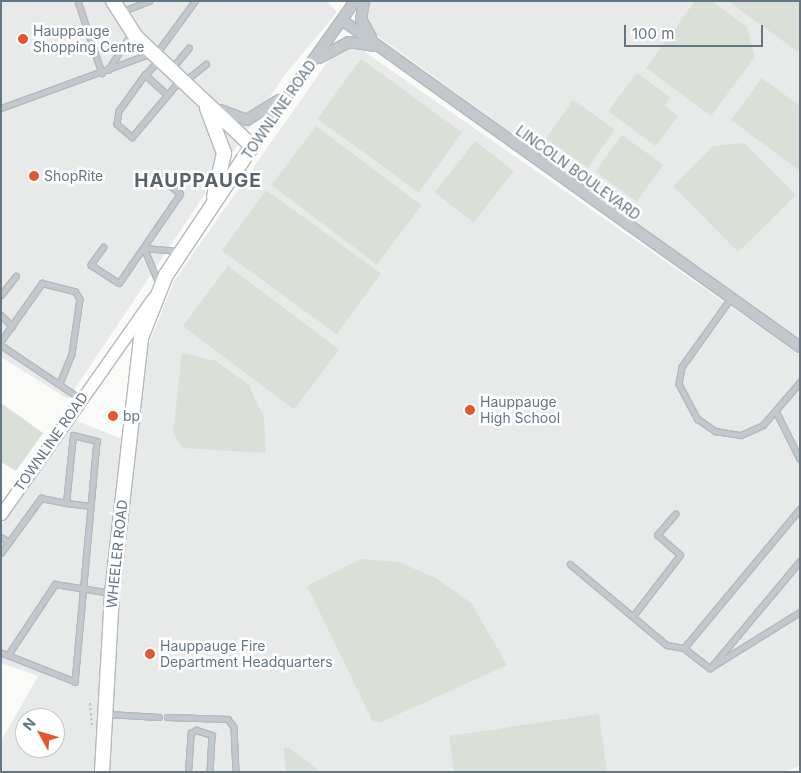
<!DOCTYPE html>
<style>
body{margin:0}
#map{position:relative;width:801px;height:773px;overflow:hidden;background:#fafaf8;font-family:Inter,sans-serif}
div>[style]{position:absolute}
.built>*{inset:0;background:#e8e9e9}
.green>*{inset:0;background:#dadfd7;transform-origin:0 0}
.path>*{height:2px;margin-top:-1px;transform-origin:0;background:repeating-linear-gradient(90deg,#bbbfc2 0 2.5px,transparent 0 5px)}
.roads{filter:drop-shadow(1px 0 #b3babf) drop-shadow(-1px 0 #b3babf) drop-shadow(0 1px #b3babf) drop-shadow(0 -1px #b3babf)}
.service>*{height:4.5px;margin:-2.25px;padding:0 2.25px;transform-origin:2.25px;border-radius:2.25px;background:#c3c8cc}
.tertiary>*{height:10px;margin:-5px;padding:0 5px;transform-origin:5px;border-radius:5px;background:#c3c8cc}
.secondary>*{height:11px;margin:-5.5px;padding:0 5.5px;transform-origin:5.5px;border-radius:5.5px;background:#fff}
.primary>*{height:14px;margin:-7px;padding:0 7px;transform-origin:7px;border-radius:7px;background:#fff}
.dots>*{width:14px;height:14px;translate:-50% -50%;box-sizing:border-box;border:2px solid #fff;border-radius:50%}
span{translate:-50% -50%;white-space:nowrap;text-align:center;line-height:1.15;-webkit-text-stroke:5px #fff;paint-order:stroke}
.poi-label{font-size:14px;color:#657683}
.left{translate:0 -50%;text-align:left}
.street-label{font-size:14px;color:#657683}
.district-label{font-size:19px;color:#57646e;font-weight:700;letter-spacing:1px}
.frame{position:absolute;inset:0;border:2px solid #657683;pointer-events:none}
.north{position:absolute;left:15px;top:708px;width:50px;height:50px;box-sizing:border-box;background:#fff;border:1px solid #c1c8cd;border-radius:50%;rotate:309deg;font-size:14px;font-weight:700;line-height:20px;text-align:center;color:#657683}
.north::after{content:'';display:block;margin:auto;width:18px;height:22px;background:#e4572e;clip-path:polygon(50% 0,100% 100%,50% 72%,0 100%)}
.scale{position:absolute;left:624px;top:25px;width:139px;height:22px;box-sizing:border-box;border:2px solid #657683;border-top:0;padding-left:6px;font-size:15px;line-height:18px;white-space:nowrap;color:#657683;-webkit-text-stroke:4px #fff;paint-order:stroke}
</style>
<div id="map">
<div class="built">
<div style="clip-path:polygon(1px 1px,326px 1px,337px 12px,284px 76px,68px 399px,1px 357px)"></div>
<div style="clip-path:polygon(370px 1px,800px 1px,800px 342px,375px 34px,365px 19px)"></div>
<div style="clip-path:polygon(evenodd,355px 45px,800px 355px,800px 766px,785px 772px,1px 772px,1px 741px,38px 676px,1px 663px,1px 525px,75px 420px,122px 439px,134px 464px,146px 351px,174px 281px,333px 54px,355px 45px,25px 718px,55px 718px,55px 748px,25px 748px,25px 718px)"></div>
</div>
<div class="green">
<div style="clip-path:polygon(695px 1px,712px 1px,747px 27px,755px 57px,711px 116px,646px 68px)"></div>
<div style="clip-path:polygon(728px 1px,800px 1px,800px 50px,798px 52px)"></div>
<div style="left:361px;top:59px;width:125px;height:74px;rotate:36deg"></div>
<div style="clip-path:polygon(637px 73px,670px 97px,665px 106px,678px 116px,656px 146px,608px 111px)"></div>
<div style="clip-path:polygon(762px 78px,800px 106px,800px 171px,731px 120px)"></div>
<div style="left:573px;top:100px;width:51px;height:47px;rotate:35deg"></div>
<div style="left:316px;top:126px;width:132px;height:74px;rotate:37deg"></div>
<div style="left:622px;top:135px;width:51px;height:45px;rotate:36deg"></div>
<div style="left:475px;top:141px;width:49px;height:65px;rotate:38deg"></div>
<div style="clip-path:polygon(744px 143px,796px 195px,738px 252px,673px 186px,713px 146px)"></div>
<div style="left:266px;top:190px;width:142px;height:75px;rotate:36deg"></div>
<div style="left:228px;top:266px;width:139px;height:75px;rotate:37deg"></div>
<div style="clip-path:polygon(182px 353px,216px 361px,248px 384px,264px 417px,266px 453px,183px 448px,173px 434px)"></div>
<div style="clip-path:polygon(1px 403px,43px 433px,16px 471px,1px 462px)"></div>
<div style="clip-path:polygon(361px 559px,398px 562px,436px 578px,471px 603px,507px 665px,379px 723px,372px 720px,307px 586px)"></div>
<div style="clip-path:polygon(599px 714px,607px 772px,454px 772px,449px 736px)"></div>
<div style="clip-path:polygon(284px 748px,289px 748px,321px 772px,286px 772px)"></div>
</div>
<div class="path">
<div style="left:90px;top:703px;width:24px;rotate:85deg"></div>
</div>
<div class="roads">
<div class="service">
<div style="left:78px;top:1px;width:76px;rotate:71.6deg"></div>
<div style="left:123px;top:11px;width:28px;rotate:-21deg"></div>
<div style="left:156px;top:54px;width:66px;rotate:-53.7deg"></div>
<div style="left:172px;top:68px;width:26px;rotate:-50deg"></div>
<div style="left:108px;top:70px;width:43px;rotate:-57.4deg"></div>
<div style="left:145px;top:75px;width:21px;rotate:-47deg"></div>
<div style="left:185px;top:81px;width:27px;rotate:-39deg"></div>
<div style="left:167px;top:95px;width:30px;rotate:-138deg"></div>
<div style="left:145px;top:75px;width:44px;rotate:125.8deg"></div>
<div style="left:119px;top:111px;width:13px;rotate:99deg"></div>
<div style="left:117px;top:124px;width:20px;rotate:41deg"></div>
<div style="left:132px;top:137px;width:75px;rotate:-49.9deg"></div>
<div style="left:1px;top:108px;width:158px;rotate:-20deg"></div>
<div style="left:104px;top:247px;width:22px;rotate:126deg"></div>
<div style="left:91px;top:265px;width:33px;rotate:33deg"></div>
<div style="left:119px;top:283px;width:108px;rotate:-55.6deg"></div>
<div style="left:180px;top:194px;width:31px;rotate:-142deg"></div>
<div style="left:144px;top:248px;width:39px;rotate:67deg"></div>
<div style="left:144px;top:248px;width:35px;rotate:5deg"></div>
<div style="left:1px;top:295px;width:24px;rotate:-52deg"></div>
<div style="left:730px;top:300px;width:82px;rotate:125.6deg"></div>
<div style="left:682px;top:367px;width:17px;rotate:100deg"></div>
<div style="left:679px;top:384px;width:40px;rotate:62deg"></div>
<div style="left:698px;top:419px;width:21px;rotate:35deg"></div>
<div style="left:715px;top:431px;width:26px;rotate:9deg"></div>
<div style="left:741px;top:435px;width:24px;rotate:-24deg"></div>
<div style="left:763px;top:425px;width:57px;rotate:-49.3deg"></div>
<div style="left:1px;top:315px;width:16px;rotate:45deg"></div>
<div style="left:1px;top:341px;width:71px;rotate:-54.7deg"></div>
<div style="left:42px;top:283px;width:34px;rotate:14deg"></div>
<div style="left:75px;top:291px;width:9px;rotate:58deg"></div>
<div style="left:80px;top:299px;width:56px;rotate:98.3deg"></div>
<div style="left:72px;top:354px;width:31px;rotate:112deg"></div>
<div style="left:1px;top:345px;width:97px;rotate:34deg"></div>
<div style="left:777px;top:413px;width:51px;rotate:63.4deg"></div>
<div style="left:66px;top:503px;width:25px;rotate:7deg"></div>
<div style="left:1px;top:537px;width:9px;rotate:32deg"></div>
<div style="left:1px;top:553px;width:68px;rotate:-54deg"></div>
<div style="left:41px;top:498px;width:25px;rotate:11deg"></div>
<div style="left:66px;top:503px;width:68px;rotate:-84.1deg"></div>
<div style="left:73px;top:435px;width:25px;rotate:14deg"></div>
<div style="left:97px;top:441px;width:242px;rotate:95.2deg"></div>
<div style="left:75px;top:682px;width:79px;rotate:-158.6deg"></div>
<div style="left:570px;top:564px;width:126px;rotate:39.9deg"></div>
<div style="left:667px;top:645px;width:17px;rotate:10deg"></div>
<div style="left:684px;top:648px;width:33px;rotate:38deg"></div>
<div style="left:710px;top:668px;width:106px;rotate:-31.9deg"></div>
<div style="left:633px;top:616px;width:77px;rotate:-52.4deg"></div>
<div style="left:680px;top:555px;width:30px;rotate:-139deg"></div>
<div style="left:657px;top:535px;width:28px;rotate:-49deg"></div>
<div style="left:684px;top:648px;width:181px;rotate:-50.2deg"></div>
<div style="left:8px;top:655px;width:85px;rotate:-56.5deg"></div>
<div style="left:55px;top:584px;width:57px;rotate:9.1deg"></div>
<div style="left:713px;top:665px;width:136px;rotate:-50.1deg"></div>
<div style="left:108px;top:714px;width:51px;rotate:3.4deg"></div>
<div style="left:167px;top:717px;width:61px;rotate:1.9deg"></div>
<div style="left:228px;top:719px;width:10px;rotate:53deg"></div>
<div style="left:234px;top:727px;width:45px;rotate:87.5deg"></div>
<div style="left:188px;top:772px;width:39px;rotate:-86deg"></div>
<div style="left:191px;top:733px;width:6px;rotate:-31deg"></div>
<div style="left:196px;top:730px;width:17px;rotate:17deg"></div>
<div style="left:212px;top:735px;width:37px;rotate:93deg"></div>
</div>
<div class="tertiary">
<div style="left:364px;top:1px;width:18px;rotate:99deg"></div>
<div style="left:361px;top:19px;width:21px;rotate:61deg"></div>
<div style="left:342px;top:20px;width:563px;rotate:35.53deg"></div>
<div style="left:319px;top:58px;width:34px;rotate:-28deg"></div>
<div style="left:349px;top:42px;width:25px;rotate:9deg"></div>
<div style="left:220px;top:110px;width:29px;rotate:20deg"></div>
<div style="left:247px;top:120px;width:38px;rotate:-32deg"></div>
<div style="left:252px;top:146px;width:178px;rotate:-54.6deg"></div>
</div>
<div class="secondary">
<div style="left:1px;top:514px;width:264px;rotate:-54.9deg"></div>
</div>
<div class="primary">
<div style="left:207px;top:108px;width:48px;rotate:69.3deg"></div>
<div style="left:224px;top:153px;width:45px;rotate:102.8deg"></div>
<div style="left:102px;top:772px;width:179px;rotate:-86.8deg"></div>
<div style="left:112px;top:593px;width:257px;rotate:-83.5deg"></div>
<div style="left:141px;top:338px;width:68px;rotate:-68.4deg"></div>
<div style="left:166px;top:275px;width:155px;rotate:-56.3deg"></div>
<div style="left:252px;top:146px;width:159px;rotate:-136.8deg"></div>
<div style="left:136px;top:37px;width:43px;rotate:-122.6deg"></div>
</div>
</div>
<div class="dots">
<div style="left:23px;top:39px;background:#e4572e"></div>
<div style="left:34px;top:176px;background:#e4572e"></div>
<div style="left:470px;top:410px;background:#e4572e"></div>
<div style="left:113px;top:416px;background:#e4572e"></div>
<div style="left:150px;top:654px;background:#e4572e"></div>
</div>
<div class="poi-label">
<span class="left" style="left:33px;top:39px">Hauppauge<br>Shopping Centre</span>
<span class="left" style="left:44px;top:176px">ShopRite</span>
<span class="left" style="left:480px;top:410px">Hauppauge<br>High School</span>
<span class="left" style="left:123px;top:416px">bp</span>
<span class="left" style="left:160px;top:654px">Hauppauge Fire<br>Department Headquarters</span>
</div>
<div class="street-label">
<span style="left:279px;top:110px;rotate:-55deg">TOWNLINE ROAD</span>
<span style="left:578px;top:173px;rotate:36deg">LINCOLN BOULEVARD</span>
<span style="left:51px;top:442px;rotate:-55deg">TOWNLINE ROAD</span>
<span style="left:117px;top:554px;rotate:-84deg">WHEELER ROAD</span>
</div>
<div class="district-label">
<span style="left:198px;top:181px">HAUPPAUGE</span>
</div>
<div class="frame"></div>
<div class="north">N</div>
<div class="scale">100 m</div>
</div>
